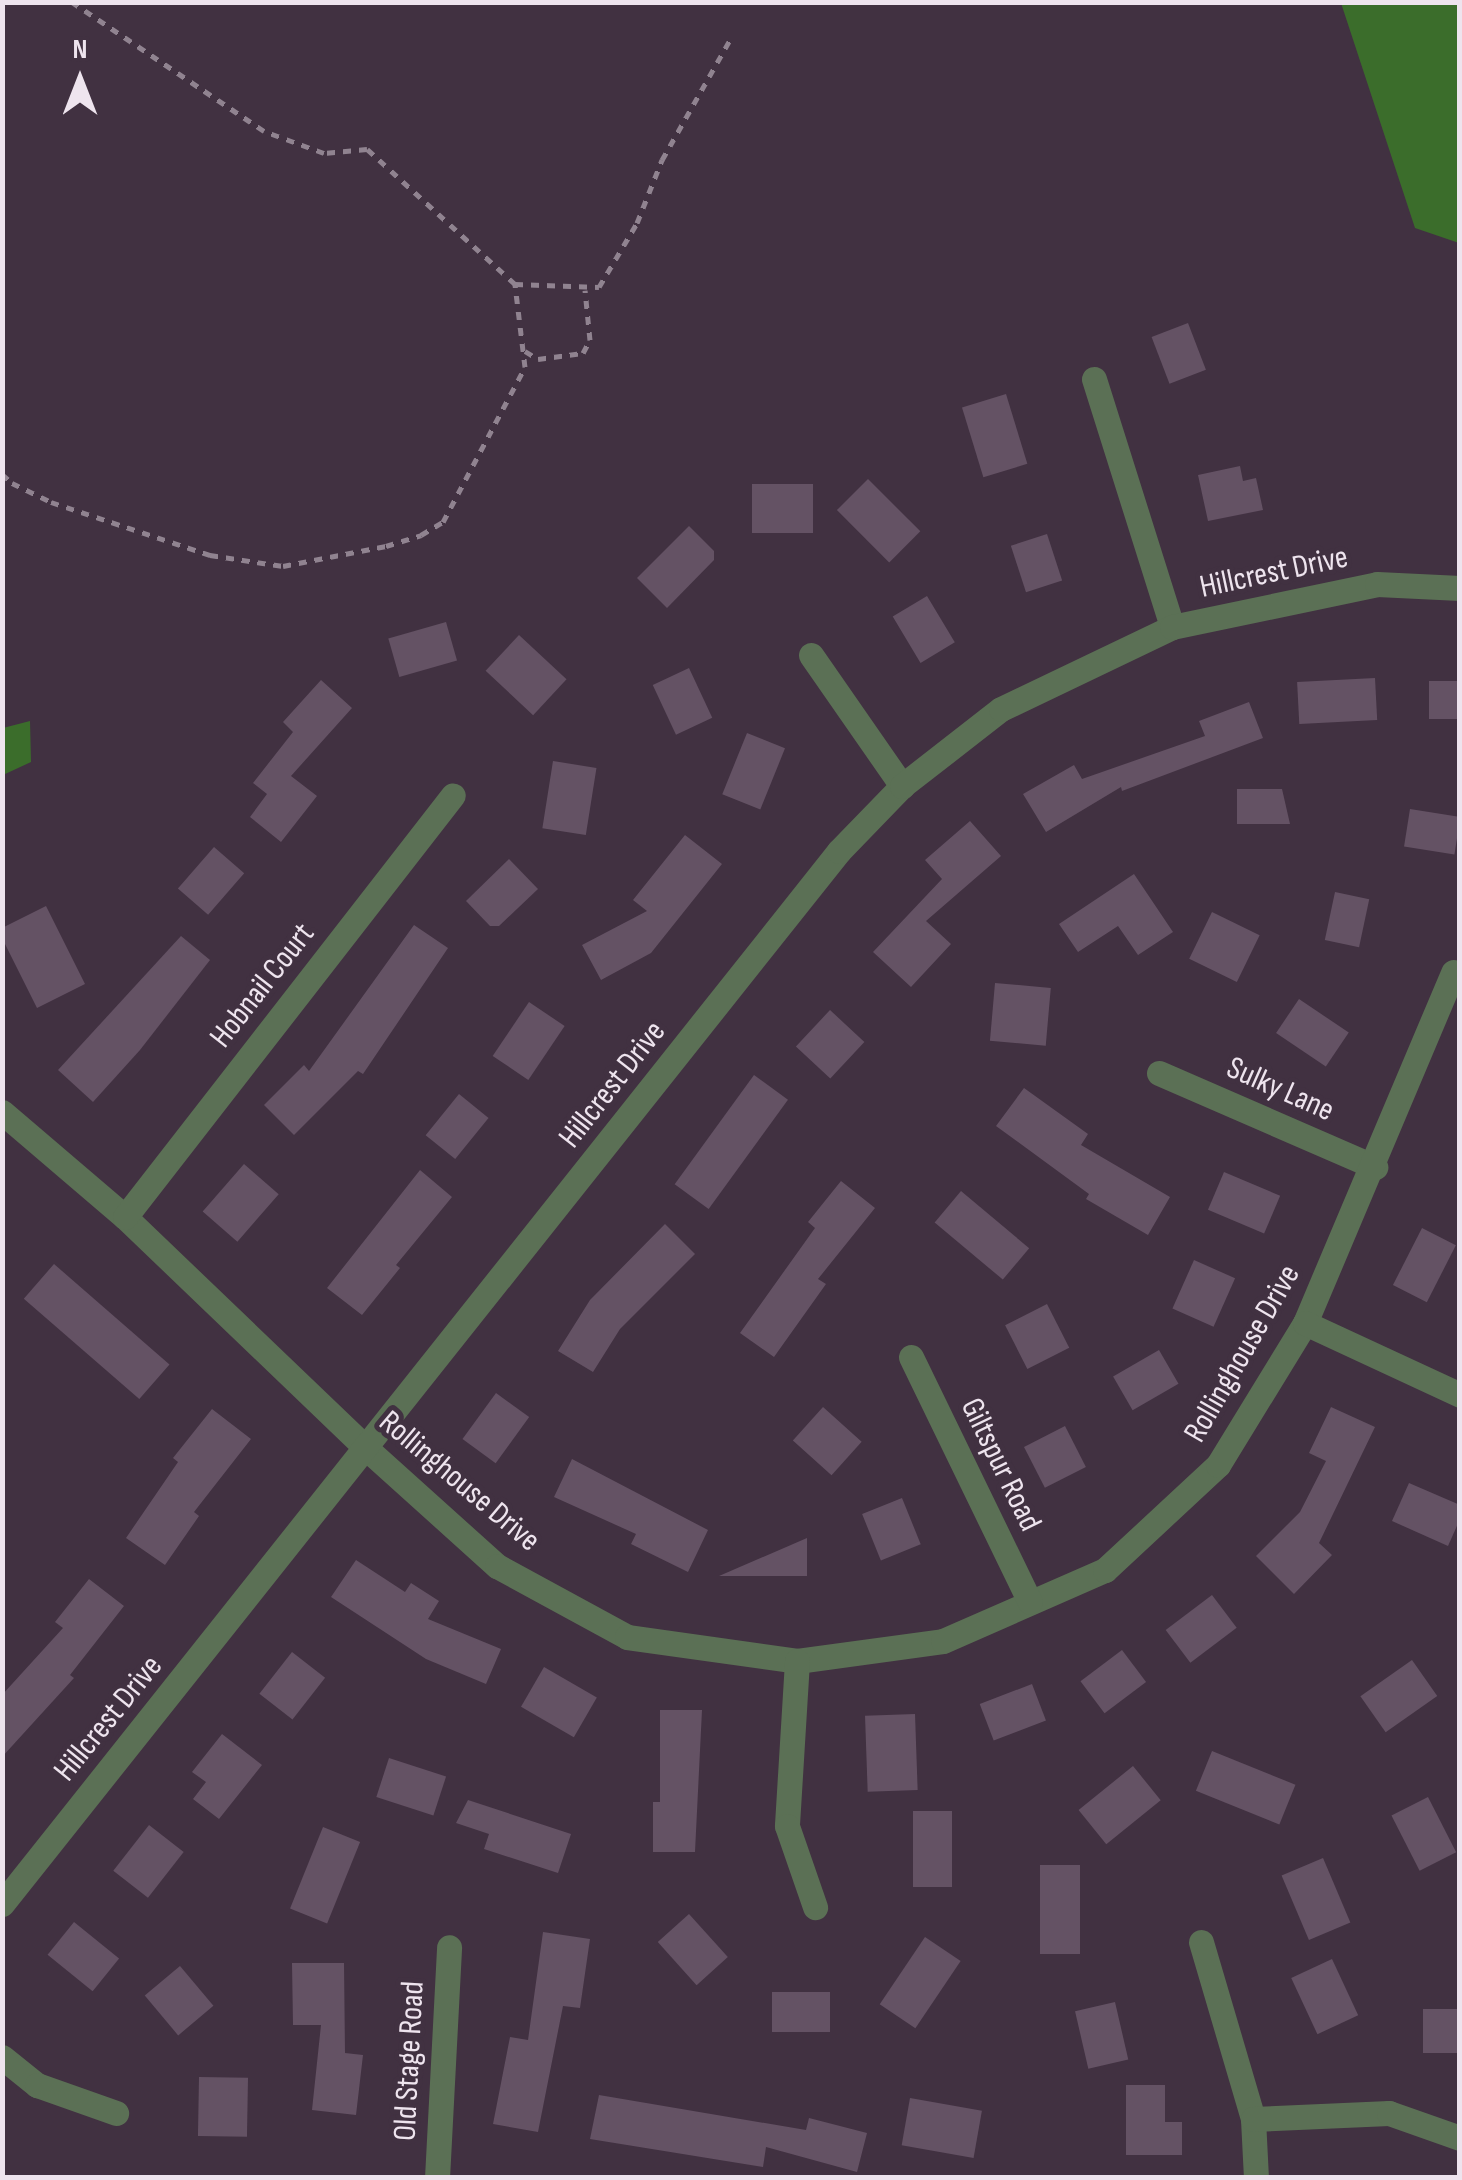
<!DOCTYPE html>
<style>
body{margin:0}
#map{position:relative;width:1462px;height:2180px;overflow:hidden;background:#413141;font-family:"Sofia Sans Condensed",sans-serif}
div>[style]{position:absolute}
.forest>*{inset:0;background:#3b6d2b}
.building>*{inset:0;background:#645264;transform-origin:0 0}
.path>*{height:5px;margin-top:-2.5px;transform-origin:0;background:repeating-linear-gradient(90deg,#908390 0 8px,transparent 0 16px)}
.minor>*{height:25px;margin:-12.5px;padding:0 12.5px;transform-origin:12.5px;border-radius:12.5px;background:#5b7055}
.tertiary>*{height:25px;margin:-12.5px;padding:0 12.5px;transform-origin:12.5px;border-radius:12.5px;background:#5b7055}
span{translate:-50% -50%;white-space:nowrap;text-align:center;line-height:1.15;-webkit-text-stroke:10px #413141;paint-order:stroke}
.street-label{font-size:32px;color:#eee4ee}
.frame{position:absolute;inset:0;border:5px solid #eee4ee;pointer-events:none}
.north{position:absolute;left:30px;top:30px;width:100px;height:100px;-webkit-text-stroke:8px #413141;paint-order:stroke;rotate:0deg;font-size:28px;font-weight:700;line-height:40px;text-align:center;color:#eee4ee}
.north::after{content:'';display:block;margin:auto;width:35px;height:45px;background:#eee4ee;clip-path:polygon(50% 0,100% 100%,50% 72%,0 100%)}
</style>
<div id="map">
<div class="forest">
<div style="clip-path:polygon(1341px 3px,1459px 3px,1459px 243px,1415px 228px)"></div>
<div style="clip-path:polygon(30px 721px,31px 762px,3px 775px,3px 728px)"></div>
</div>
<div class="building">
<div style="left:1188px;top:323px;width:50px;height:39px;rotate:69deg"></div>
<div style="left:1006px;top:394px;width:73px;height:46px;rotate:73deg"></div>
<div style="clip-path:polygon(1240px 466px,1243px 481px,1256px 478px,1263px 510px,1208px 521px,1198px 475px)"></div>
<div style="left:868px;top:479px;width:74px;height:44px;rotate:45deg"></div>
<div style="left:752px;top:484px;width:61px;height:49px"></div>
<div style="clip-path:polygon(689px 526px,714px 551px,714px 560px,667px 608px,637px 578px)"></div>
<div style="left:1047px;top:534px;width:49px;height:38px;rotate:72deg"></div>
<div style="left:927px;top:596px;width:54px;height:40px;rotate:59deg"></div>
<div style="left:446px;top:622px;width:40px;height:60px;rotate:74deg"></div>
<div style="left:519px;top:635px;width:65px;height:49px;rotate:43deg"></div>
<div style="left:689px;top:668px;width:55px;height:40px;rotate:65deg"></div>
<div style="left:1375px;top:678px;width:42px;height:78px;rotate:87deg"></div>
<div style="clip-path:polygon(321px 680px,352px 708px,291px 776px,317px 796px,281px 842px,250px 817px,267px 794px,253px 783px,293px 732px,283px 722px)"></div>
<div style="left:1429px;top:681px;width:31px;height:38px"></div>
<div style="clip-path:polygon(1249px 702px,1263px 738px,1122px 791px,1121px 787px,1046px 832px,1023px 794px,1074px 765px,1082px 779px,1205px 736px,1199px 721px)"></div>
<div style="left:747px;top:733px;width:41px;height:66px;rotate:22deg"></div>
<div style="left:553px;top:761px;width:44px;height:68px;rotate:9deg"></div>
<div style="clip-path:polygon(1237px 789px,1282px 789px,1290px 824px,1237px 824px)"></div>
<div style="left:1410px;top:809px;width:51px;height:38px;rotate:9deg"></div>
<div style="clip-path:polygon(970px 821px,1001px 856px,926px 921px,951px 944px,911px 987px,873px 952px,942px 879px,925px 860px)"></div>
<div style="clip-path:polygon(685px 835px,722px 864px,651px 953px,601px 980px,582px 945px,647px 911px,633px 900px)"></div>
<div style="left:214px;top:847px;width:40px;height:55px;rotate:41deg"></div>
<div style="clip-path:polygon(509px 859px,538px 889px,499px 926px,490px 926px,466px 901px)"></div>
<div style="clip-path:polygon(1134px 874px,1173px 932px,1138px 955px,1118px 926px,1078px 952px,1059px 924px)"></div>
<div style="left:1335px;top:892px;width:35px;height:49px;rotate:12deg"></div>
<div style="clip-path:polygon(46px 906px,85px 984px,37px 1008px,2px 938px,2px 928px)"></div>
<div style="left:1212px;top:912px;width:53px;height:52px;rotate:26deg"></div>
<div style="clip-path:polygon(414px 925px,448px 948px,363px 1074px,358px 1071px,294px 1135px,264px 1105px,304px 1065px,309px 1071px)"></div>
<div style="clip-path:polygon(181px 936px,210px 960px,140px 1050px,93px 1102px,58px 1070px)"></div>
<div style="left:995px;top:983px;width:56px;height:58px;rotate:5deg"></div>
<div style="left:1299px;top:999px;width:60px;height:41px;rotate:34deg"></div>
<div style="left:529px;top:1002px;width:43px;height:65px;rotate:34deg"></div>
<div style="left:830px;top:1010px;width:47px;height:50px;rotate:43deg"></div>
<div style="left:754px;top:1075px;width:42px;height:135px;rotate:36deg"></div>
<div style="clip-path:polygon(1024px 1088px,1088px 1134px,1081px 1145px,1170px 1197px,1148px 1235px,1086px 1199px,1089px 1194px,996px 1126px)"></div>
<div style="left:459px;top:1094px;width:38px;height:53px;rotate:39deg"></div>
<div style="left:244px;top:1164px;width:46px;height:63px;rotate:41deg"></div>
<div style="clip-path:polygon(420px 1170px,452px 1197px,396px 1265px,400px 1268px,362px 1315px,327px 1288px)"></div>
<div style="left:1224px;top:1172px;width:61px;height:41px;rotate:23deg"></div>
<div style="clip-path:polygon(841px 1181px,875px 1208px,818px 1279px,826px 1284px,774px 1357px,740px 1333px,815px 1228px,808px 1222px)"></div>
<div style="left:961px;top:1191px;width:89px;height:41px;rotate:40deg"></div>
<div style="clip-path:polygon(665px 1224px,695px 1254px,620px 1329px,593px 1372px,558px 1351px,590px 1300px)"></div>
<div style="left:1422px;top:1228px;width:38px;height:64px;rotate:27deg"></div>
<div style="left:1194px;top:1260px;width:45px;height:53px;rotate:24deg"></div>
<div style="left:54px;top:1264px;width:153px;height:46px;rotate:41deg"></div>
<div style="left:1047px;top:1304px;width:49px;height:47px;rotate:63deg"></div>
<div style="left:1159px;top:1350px;width:39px;height:53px;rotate:60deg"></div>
<div style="left:496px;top:1393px;width:41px;height:57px;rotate:36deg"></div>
<div style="left:823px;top:1407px;width:52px;height:45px;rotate:42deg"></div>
<div style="clip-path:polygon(1331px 1407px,1375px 1427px,1319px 1543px,1332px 1555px,1294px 1594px,1256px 1556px,1300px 1512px,1326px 1461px,1309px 1453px)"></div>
<div style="clip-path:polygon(212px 1409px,251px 1439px,194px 1512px,199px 1516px,165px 1565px,126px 1538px,178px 1462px,173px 1458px)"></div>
<div style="left:1065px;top:1426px;width:46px;height:46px;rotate:63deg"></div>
<div style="clip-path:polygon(572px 1459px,708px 1530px,688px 1572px,631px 1544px,636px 1534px,554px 1497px)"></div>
<div style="clip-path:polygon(1409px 1483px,1460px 1505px,1460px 1519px,1448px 1546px,1392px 1521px)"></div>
<div style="left:902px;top:1498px;width:50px;height:43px;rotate:68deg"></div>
<div style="clip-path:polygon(807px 1538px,807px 1576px,719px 1576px)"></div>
<div style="clip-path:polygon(356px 1560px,405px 1592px,411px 1583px,439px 1601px,428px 1619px,501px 1649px,486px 1684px,426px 1659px,331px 1597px)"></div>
<div style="clip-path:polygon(89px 1579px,124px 1606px,70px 1675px,74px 1678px,2px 1757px,2px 1695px,63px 1628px,55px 1622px)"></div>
<div style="left:1212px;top:1595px;width:41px;height:58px;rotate:53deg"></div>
<div style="left:1122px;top:1650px;width:40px;height:52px;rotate:53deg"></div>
<div style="left:292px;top:1652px;width:42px;height:53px;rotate:38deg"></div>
<div style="left:1412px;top:1660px;width:44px;height:63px;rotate:55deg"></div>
<div style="left:544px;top:1667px;width:61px;height:46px;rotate:30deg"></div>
<div style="left:1032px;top:1684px;width:39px;height:56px;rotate:69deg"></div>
<div style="clip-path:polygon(660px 1710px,702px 1710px,695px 1852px,653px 1852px,653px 1802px,660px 1802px)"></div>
<div style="left:915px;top:1714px;width:76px;height:50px;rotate:88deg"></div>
<div style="clip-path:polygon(222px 1734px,262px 1765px,219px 1819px,193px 1799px,206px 1782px,192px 1772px)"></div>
<div style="left:1212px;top:1751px;width:90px;height:43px;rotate:22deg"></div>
<div style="left:389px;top:1758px;width:60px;height:41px;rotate:18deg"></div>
<div style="left:1133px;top:1766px;width:44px;height:70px;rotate:51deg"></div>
<div style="left:1428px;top:1797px;width:62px;height:41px;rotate:63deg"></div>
<div style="clip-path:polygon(468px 1800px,571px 1834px,558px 1873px,484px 1849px,489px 1834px,456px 1823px)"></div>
<div style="left:913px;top:1811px;width:39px;height:76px"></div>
<div style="left:149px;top:1825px;width:44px;height:58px;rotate:38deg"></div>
<div style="left:323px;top:1827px;width:40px;height:88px;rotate:22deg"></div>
<div style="left:1323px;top:1858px;width:70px;height:45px;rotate:67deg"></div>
<div style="left:1040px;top:1865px;width:40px;height:89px"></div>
<div style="left:689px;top:1914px;width:58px;height:42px;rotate:48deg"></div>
<div style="left:74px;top:1922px;width:58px;height:42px;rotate:39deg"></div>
<div style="clip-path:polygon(543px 1932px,590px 1939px,580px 2008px,563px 2006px,538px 2132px,493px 2124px,510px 2037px,528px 2040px)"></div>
<div style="left:925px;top:1937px;width:43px;height:81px;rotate:34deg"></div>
<div style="left:1332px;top:1959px;width:62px;height:45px;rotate:65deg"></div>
<div style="clip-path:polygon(292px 1963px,344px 1963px,345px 2053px,363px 2055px,356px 2115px,312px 2110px,321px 2025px,293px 2025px)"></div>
<div style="left:180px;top:1966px;width:52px;height:46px;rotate:50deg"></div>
<div style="left:772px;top:1992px;width:58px;height:40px"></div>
<div style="left:1115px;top:2002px;width:59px;height:41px;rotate:77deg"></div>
<div style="left:1423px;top:2009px;width:37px;height:44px"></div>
<div style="left:199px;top:2077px;width:49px;height:59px;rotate:1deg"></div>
<div style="clip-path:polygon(1126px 2085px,1165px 2085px,1165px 2122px,1182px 2122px,1182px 2155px,1126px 2155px)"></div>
<div style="clip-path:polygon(599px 2095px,806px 2130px,809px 2118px,867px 2133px,857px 2172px,766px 2147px,763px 2167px,590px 2139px)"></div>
<div style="left:910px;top:2098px;width:73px;height:48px;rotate:10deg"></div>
</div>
<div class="path">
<div style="left:515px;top:284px;width:84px;rotate:2deg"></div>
<div style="left:599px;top:287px;width:74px;rotate:-59.3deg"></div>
<div style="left:637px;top:223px;width:68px;rotate:-68.4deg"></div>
<div style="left:662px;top:160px;width:138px;rotate:-60.5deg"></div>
<div style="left:525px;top:351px;width:15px;rotate:32deg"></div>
<div style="left:538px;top:359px;width:45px;rotate:-7.6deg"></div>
<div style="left:583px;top:353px;width:15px;rotate:-62deg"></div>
<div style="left:590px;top:340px;width:50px;rotate:-95.7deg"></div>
<div style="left:2px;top:474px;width:13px;rotate:42deg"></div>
<div style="left:12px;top:483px;width:43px;rotate:26deg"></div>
<div style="left:51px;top:502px;width:168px;rotate:18.4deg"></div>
<div style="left:210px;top:555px;width:74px;rotate:8.6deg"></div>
<div style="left:283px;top:566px;width:105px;rotate:-11deg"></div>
<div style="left:386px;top:546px;width:37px;rotate:-17deg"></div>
<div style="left:421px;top:535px;width:26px;rotate:-31deg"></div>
<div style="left:443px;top:522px;width:175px;rotate:-62.1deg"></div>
<div style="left:525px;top:367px;width:84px;rotate:-96.9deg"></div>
<div style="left:515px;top:284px;width:200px;rotate:-137.6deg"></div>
<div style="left:367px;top:149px;width:43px;rotate:174.7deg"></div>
<div style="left:324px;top:153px;width:64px;rotate:-159.9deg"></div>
<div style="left:264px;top:131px;width:231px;rotate:-146.1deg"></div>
</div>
<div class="minor">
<div style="left:1094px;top:379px;width:260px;rotate:72.5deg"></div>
<div style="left:811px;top:655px;width:160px;rotate:55.2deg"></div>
<div style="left:1159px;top:1073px;width:236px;rotate:23.5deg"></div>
<div style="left:2px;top:1112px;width:162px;rotate:40.5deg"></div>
<div style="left:125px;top:1217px;width:335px;rotate:43.8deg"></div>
<div style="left:367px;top:1449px;width:175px;rotate:42deg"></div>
<div style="left:497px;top:1566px;width:148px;rotate:28.6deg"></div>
<div style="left:627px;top:1637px;width:172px;rotate:8deg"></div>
<div style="left:797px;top:1661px;width:147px;rotate:-7.8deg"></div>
<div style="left:943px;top:1641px;width:177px;rotate:-23.7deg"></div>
<div style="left:1105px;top:1570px;width:154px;rotate:-42.9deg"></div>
<div style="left:1218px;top:1465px;width:167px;rotate:-58.5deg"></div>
<div style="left:1305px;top:1323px;width:381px;rotate:-67.1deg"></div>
<div style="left:125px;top:1217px;width:534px;rotate:-52.14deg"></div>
<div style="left:1305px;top:1323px;width:171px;rotate:24.9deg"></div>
<div style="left:911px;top:1357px;width:272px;rotate:64.1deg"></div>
<div style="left:797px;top:1661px;width:165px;rotate:93.5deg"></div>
<div style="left:787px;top:1826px;width:86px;rotate:70.9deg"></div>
<div style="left:1201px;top:1942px;width:184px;rotate:73.6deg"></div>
<div style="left:1253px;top:2119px;width:59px;rotate:87.1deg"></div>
<div style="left:2px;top:2057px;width:45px;rotate:38.7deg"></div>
<div style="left:37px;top:2085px;width:84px;rotate:19.5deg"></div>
<div style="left:1253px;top:2119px;width:136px;rotate:-2.5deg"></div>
<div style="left:1389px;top:2113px;width:75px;rotate:19.4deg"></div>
<div style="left:437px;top:2178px;width:231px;rotate:-87deg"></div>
</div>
<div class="tertiary">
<div style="left:2px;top:1904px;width:1345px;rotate:-51.52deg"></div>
<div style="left:839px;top:851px;width:91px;rotate:-45.9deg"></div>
<div style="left:902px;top:786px;width:125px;rotate:-37.9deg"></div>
<div style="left:1001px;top:709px;width:190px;rotate:-25.6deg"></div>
<div style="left:1172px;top:627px;width:209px;rotate:-11.8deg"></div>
<div style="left:1377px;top:584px;width:83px;rotate:2.8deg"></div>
</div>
<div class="street-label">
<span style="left:1274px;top:573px;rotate:-12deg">Hillcrest Drive</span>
<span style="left:263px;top:986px;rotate:-52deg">Hobnail Court</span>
<span style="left:613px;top:1085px;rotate:-52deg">Hillcrest Drive</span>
<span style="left:1280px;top:1090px;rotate:24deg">Sulky Lane</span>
<span style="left:1243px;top:1354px;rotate:-60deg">Rollinghouse Drive</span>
<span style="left:1000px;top:1465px;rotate:64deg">Giltspur Road</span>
<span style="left:459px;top:1482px;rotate:40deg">Rollinghouse Drive</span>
<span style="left:109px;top:1719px;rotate:-51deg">Hillcrest Drive</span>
<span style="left:410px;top:2061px;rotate:-87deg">Old Stage Road</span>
</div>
<div class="frame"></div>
<div class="north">N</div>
</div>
